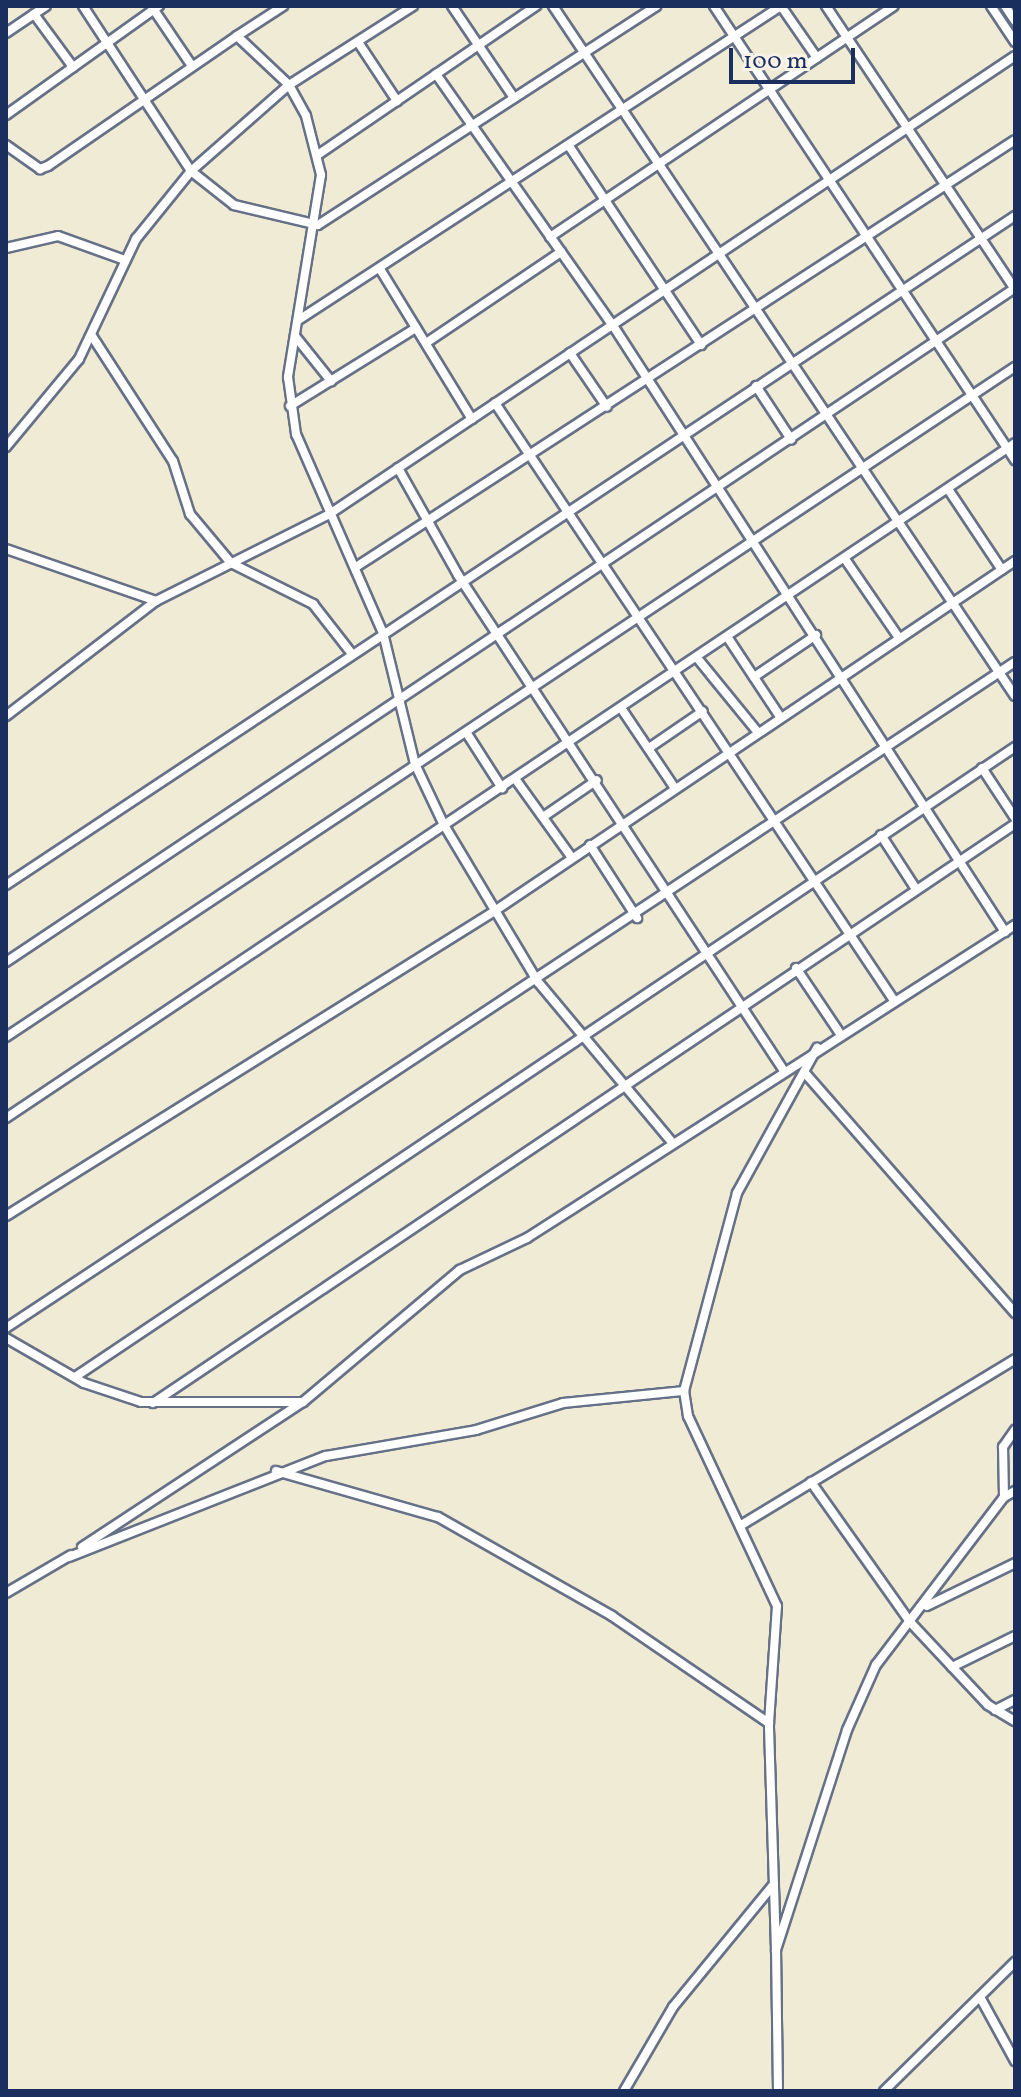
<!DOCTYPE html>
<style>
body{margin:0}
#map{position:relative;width:1021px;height:2097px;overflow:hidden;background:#f0ebd5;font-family:Vollkorn,serif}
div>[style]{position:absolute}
.roads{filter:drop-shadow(2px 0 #667188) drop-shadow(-2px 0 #667188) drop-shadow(0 2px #667188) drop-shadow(0 -2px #667188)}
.minor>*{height:8px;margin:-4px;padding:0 4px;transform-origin:4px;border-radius:4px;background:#fff}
span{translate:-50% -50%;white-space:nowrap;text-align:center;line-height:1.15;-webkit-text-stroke:8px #f7f3e8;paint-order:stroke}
.frame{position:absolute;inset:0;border:8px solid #1b2f5e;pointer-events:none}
.scale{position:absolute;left:729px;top:48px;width:126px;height:36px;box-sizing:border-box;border:4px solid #1b2f5e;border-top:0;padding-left:10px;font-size:24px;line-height:28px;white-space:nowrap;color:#1b2f5e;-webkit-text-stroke:6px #f7f3e8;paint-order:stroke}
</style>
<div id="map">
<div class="roads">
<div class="minor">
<div style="left:83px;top:6px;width:197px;rotate:56.8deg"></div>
<div style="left:191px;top:171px;width:55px;rotate:38.3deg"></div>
<div style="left:234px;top:205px;width:86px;rotate:13.4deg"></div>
<div style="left:318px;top:225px;width:403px;rotate:-32.9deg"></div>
<div style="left:452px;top:6px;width:111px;rotate:56deg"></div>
<div style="left:553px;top:6px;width:830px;rotate:56.2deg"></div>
<div style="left:714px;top:6px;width:545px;rotate:56.46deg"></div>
<div style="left:781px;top:6px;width:63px;rotate:55.3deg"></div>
<div style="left:826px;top:6px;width:340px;rotate:56.3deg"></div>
<div style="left:991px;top:6px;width:43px;rotate:56.3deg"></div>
<div style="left:1005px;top:6px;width:18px;rotate:56deg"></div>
<div style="left:152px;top:7px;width:71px;rotate:55.9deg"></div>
<div style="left:34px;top:14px;width:66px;rotate:53.7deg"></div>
<div style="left:6px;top:33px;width:48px;rotate:-34deg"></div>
<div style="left:237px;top:36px;width:55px;rotate:-33.1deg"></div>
<div style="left:358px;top:42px;width:71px;rotate:56.5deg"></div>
<div style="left:436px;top:74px;width:306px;rotate:54.9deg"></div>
<div style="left:612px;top:324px;width:724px;rotate:57.12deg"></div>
<div style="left:6px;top:115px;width:188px;rotate:-35.5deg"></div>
<div style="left:6px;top:145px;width:42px;rotate:35.2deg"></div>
<div style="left:40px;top:169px;width:9px;rotate:-21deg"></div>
<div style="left:48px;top:166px;width:229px;rotate:-34.5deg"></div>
<div style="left:237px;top:36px;width:71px;rotate:43.3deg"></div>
<div style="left:289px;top:85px;width:35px;rotate:61deg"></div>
<div style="left:306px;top:116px;width:61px;rotate:75.7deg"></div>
<div style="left:321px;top:175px;width:205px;rotate:99.3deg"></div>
<div style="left:288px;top:377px;width:58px;rotate:82deg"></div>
<div style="left:296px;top:434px;width:217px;rotate:66.4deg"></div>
<div style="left:383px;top:633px;width:135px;rotate:76.3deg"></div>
<div style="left:415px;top:764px;width:68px;rotate:64.6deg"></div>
<div style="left:444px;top:825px;width:183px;rotate:59.1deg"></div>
<div style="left:538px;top:982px;width:206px;rotate:50.1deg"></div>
<div style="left:569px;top:146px;width:239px;rotate:56.4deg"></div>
<div style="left:319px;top:154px;width:263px;rotate:-34.3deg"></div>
<div style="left:550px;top:237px;width:414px;rotate:-33.9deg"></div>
<div style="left:6px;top:248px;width:53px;rotate:-13deg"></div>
<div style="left:58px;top:236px;width:71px;rotate:19.7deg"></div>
<div style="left:380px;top:269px;width:176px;rotate:58.5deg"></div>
<div style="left:300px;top:319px;width:574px;rotate:-33.05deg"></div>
<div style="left:92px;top:336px;width:149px;rotate:57.1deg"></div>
<div style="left:173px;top:461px;width:56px;rotate:72.2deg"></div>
<div style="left:190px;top:514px;width:64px;rotate:50.1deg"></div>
<div style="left:231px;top:563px;width:92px;rotate:26.6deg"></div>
<div style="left:313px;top:604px;width:63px;rotate:52deg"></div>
<div style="left:295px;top:336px;width:58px;rotate:51.3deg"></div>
<div style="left:426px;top:343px;width:163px;rotate:-34deg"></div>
<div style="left:570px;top:353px;width:65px;rotate:55.6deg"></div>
<div style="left:756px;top:386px;width:64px;rotate:56.6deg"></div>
<div style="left:495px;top:403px;width:717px;rotate:56.27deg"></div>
<div style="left:290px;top:406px;width:148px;rotate:-31.8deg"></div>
<div style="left:6px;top:447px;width:114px;rotate:-50.3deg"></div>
<div style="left:79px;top:359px;width:133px;rotate:-64.6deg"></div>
<div style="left:136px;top:239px;width:87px;rotate:-51deg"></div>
<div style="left:191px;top:171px;width:130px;rotate:-41.3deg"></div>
<div style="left:289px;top:85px;width:147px;rotate:-32.5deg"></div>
<div style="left:398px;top:468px;width:123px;rotate:60.7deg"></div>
<div style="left:458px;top:575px;width:594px;rotate:56.68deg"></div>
<div style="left:948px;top:489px;width:97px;rotate:56.3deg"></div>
<div style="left:6px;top:549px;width:159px;rotate:19.1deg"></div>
<div style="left:156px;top:601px;width:192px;rotate:-26.6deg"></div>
<div style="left:328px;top:515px;width:826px;rotate:-33.75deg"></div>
<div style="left:845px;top:559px;width:96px;rotate:55.6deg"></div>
<div style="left:356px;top:567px;width:785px;rotate:-32.94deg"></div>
<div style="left:728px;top:638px;width:92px;rotate:56.5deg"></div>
<div style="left:698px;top:659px;width:92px;rotate:50.8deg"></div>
<div style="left:754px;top:677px;width:75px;rotate:-34.1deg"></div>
<div style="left:623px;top:711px;width:92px;rotate:56.1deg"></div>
<div style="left:6px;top:716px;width:189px;rotate:-37.5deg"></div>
<div style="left:466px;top:732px;width:67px;rotate:57.3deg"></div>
<div style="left:649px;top:748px;width:65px;rotate:-34.4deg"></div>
<div style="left:982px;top:768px;width:60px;rotate:56.6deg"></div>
<div style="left:516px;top:780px;width:96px;rotate:54.3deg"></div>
<div style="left:543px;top:817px;width:65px;rotate:-34.4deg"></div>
<div style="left:881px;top:835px;width:64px;rotate:57.1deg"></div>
<div style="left:590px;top:845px;width:87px;rotate:57.2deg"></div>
<div style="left:6px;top:885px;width:1211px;rotate:-33.55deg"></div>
<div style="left:6px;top:962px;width:1213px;rotate:-33.74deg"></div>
<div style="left:796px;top:968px;width:77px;rotate:56.1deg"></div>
<div style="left:6px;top:1037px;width:1211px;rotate:-33.59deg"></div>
<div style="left:805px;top:1073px;width:319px;rotate:48.8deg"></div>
<div style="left:6px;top:1118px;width:1214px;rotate:-33.78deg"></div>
<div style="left:6px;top:1216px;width:574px;rotate:-31.97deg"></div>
<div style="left:493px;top:912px;width:629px;rotate:-33.92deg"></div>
<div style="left:6px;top:1328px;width:1209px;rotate:-33.43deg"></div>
<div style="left:6px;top:1338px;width:90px;rotate:30deg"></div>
<div style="left:84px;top:1383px;width:60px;rotate:18.4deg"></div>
<div style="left:141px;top:1402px;width:162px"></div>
<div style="left:303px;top:1402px;width:205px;rotate:-40.1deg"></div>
<div style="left:460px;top:1270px;width:74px;rotate:-25.5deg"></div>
<div style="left:527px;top:1238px;width:580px;rotate:-32.68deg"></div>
<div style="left:75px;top:1377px;width:1132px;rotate:-33.83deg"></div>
<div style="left:153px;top:1403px;width:1038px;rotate:-33.89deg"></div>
<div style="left:276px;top:1471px;width:168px;rotate:15.9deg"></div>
<div style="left:438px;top:1517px;width:200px;rotate:29.6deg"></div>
<div style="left:612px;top:1616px;width:190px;rotate:34.3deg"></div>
<div style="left:811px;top:1482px;width:173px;rotate:54.7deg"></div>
<div style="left:911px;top:1623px;width:112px;rotate:46.8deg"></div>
<div style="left:988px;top:1705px;width:31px;rotate:31deg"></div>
<div style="left:1004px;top:1497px;width:13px;rotate:-29deg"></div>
<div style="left:743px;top:1524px;width:318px;rotate:-31.2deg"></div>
<div style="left:82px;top:1547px;width:262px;rotate:-33.3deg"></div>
<div style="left:69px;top:1557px;width:276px;rotate:-21.5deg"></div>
<div style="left:326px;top:1456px;width:152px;rotate:-9.8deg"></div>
<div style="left:476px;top:1430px;width:91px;rotate:-17.2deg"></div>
<div style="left:563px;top:1403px;width:122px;rotate:-5.7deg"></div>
<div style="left:6px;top:1593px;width:75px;rotate:-30.3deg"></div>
<div style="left:927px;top:1606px;width:98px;rotate:-26deg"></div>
<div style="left:952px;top:1667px;width:70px;rotate:-26.2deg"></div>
<div style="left:995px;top:1710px;width:22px;rotate:-27deg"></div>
<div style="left:776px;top:1950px;width:227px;rotate:-91.8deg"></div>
<div style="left:769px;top:1723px;width:117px;rotate:-86.1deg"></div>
<div style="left:777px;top:1606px;width:210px;rotate:-115.1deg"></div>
<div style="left:688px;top:1416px;width:25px;rotate:-99deg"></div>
<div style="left:684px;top:1391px;width:205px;rotate:-75deg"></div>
<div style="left:737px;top:1193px;width:166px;rotate:-61.1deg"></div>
<div style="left:980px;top:1997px;width:73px;rotate:61.3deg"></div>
<div style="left:624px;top:2091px;width:97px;rotate:-59.7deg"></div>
<div style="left:673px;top:2007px;width:159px;rotate:-50.6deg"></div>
<div style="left:778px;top:2091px;width:141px;rotate:-90.8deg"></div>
<div style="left:776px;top:1950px;width:231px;rotate:-72.1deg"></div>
<div style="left:847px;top:1730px;width:71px;rotate:-66deg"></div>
<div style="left:876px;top:1665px;width:211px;rotate:-52.7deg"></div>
<div style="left:1004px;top:1497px;width:50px;rotate:-91.1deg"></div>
<div style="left:1003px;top:1447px;width:21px;rotate:-55deg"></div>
<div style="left:884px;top:2091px;width:184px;rotate:-44.6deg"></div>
</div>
</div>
<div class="frame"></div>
<div class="scale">100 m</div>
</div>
